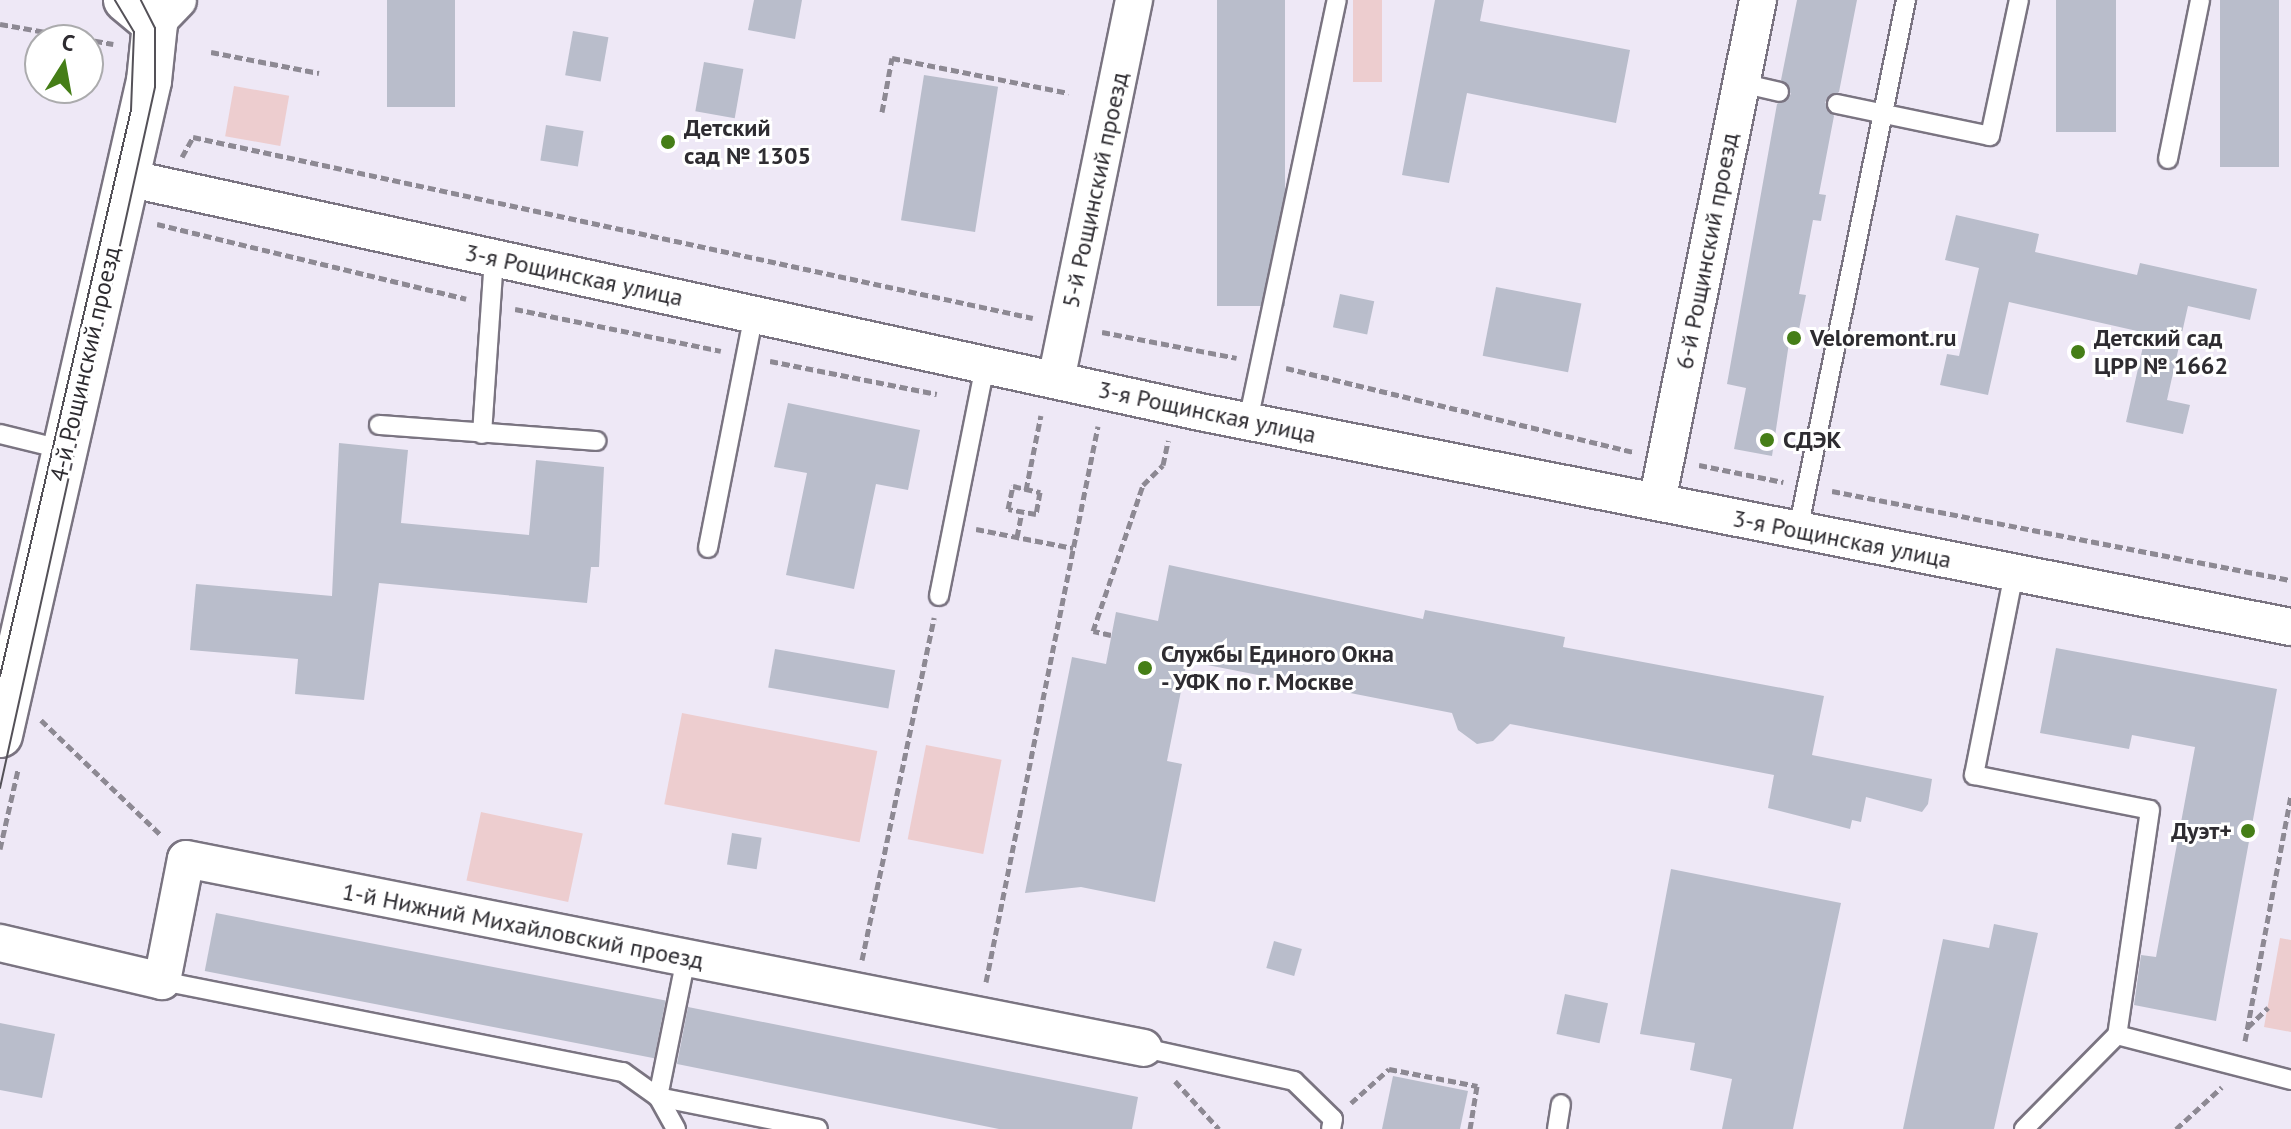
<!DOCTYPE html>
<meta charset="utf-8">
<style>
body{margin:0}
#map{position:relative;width:2291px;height:1129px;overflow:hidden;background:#eee8f6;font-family:"PT Sans",sans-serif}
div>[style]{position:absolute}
.green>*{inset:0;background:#edcdcf;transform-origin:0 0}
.building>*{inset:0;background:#b9bdcb;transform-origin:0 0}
.path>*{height:5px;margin-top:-2.5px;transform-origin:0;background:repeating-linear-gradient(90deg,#8d8993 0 8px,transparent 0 12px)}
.roads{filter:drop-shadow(2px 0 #7a7481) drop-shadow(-2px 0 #7a7481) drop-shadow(0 2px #7a7481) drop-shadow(0 -2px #7a7481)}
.lane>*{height:18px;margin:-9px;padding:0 9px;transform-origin:9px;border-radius:9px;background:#fff}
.street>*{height:36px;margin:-18px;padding:0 18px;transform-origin:18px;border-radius:18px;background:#fff}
.secondary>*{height:44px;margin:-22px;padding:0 22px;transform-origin:22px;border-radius:22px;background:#fff}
.tram>*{height:2px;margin:-1px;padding:0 1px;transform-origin:1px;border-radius:1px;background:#545158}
.dots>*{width:22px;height:22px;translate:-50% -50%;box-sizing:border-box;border:4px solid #fff;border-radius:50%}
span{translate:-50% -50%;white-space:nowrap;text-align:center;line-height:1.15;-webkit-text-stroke:6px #fff;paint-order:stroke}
.poi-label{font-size:24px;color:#2e2c31;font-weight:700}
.left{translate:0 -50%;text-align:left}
.right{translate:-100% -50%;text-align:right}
.street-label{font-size:24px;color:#2e2c31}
.north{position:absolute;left:24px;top:24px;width:80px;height:80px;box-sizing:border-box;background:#fff;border:2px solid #ababad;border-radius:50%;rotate:11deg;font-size:22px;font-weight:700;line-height:32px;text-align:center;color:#2e2c31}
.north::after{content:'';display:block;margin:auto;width:28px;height:36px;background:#457e17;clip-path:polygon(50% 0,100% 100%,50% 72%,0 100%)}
</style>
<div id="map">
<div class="green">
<div style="left:1353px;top:0;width:29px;height:82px"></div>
<div style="left:234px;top:86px;width:56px;height:51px;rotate:10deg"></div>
<div style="left:682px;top:713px;width:199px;height:93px;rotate:11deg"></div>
<div style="left:926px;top:745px;width:77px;height:96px;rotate:11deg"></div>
<div style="left:481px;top:812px;width:104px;height:70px;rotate:12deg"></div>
<div style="clip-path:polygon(2280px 938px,2291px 940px,2291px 1032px,2264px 1027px)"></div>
</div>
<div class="building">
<div style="left:387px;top:0;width:68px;height:107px"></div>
<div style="clip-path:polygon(754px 0,802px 0,795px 39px,748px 30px)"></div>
<div style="left:1217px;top:0;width:68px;height:306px"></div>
<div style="clip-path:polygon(1435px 0,1484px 0,1480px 21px,1630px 50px,1616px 123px,1467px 93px,1449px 183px,1402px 175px)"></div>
<div style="clip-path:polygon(1797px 0,1857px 0,1839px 92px,1825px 102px,1834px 116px,1819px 194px,1826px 195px,1821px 221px,1813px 220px,1799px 294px,1806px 295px,1796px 344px,1789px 343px,1772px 456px,1734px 449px,1746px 388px,1727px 384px,1777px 104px,1791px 94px,1781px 80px)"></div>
<div style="left:2056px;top:0;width:60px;height:132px"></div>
<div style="left:2220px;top:0;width:59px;height:167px"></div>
<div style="left:573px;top:31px;width:36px;height:45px;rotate:10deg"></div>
<div style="left:704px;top:62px;width:40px;height:50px;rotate:10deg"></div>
<div style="left:924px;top:75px;width:75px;height:147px;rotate:9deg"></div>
<div style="left:546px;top:125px;width:38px;height:36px;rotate:9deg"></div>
<div style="clip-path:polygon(1956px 215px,2039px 234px,2035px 252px,2137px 275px,2140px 263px,2257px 289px,2250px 320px,2188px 306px,2167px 400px,2190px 405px,2183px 434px,2126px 422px,2146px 333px,2009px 302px,1988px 395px,1940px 385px,1947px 354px,1959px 356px,1979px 268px,1945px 260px)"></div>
<div style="left:1496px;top:287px;width:87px;height:70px;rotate:11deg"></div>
<div style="left:1340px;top:294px;width:35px;height:34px;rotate:12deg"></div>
<div style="clip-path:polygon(788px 403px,920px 430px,908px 490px,876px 484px,854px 589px,786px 575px,807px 473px,774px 467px)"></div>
<div style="clip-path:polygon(339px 443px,408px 450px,401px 523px,529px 535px,536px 460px,604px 467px,599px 567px,591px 567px,587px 603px,379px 583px,364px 700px,295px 694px,298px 659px,190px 650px,196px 584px,332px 596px)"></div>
<div style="clip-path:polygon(1169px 565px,1423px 619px,1425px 610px,1565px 637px,1563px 647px,1824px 696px,1812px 755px,1932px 779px,1928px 804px,1922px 812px,1866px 797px,1861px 822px,1852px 820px,1850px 829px,1768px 808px,1774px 775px,1510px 724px,1493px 741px,1477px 744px,1458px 730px,1452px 713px,1187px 661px,1167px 761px,1182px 764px,1155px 902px,1081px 887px,1025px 893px,1072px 657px,1106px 664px,1116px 612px,1158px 621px)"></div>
<div style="clip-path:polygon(2056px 648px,2277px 689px,2216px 1021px,2134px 1005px,2141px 955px,2156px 957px,2195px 747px,2132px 735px,2129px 749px,2040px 733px)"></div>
<div style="left:775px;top:649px;width:122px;height:39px;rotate:10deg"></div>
<div style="left:732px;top:833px;width:30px;height:32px;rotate:9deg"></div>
<div style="clip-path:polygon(1671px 869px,1841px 903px,1793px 1129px,1722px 1129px,1732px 1079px,1690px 1070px,1695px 1043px,1640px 1034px)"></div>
<div style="left:216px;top:913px;width:458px;height:59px;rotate:11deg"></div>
<div style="clip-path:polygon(1994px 924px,2038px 933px,1994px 1129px,1903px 1129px,1943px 939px,1989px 948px)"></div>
<div style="left:1274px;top:941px;width:29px;height:28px;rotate:16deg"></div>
<div style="left:1565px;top:994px;width:44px;height:41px;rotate:12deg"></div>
<div style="clip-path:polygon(688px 1007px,1138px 1097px,1132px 1129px,999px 1129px,677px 1064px)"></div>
<div style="clip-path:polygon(0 1023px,55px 1034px,42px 1098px,0 1090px)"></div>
<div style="clip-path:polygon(1393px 1076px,1468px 1091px,1460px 1129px,1382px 1129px)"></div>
</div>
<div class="path">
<div style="left:0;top:24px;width:115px;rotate:10deg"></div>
<div style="left:211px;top:52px;width:110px;rotate:11deg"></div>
<div style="left:882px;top:112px;width:55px;rotate:-79.5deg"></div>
<div style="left:892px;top:58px;width:180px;rotate:11.2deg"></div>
<div style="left:182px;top:157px;width:23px;rotate:-61deg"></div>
<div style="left:193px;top:137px;width:859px;rotate:12.16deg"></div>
<div style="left:157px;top:224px;width:318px;rotate:13.6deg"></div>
<div style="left:515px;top:309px;width:210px;rotate:11.5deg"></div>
<div style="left:1102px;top:332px;width:137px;rotate:10.9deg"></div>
<div style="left:770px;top:361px;width:170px;rotate:11.2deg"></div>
<div style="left:1286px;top:368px;width:358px;rotate:13.6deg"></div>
<div style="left:1699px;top:465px;width:86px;rotate:11.4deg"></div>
<div style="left:1013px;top:486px;width:28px;rotate:13deg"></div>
<div style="left:1040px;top:492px;width:22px;rotate:100deg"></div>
<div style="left:1036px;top:514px;width:28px;rotate:-170deg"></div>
<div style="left:1008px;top:509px;width:24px;rotate:-78deg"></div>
<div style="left:1026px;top:490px;width:76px;rotate:-78.7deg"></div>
<div style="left:1832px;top:491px;width:468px;rotate:11deg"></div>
<div style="left:976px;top:529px;width:99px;rotate:11.1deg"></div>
<div style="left:1017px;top:537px;width:26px;rotate:-79deg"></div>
<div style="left:1111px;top:635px;width:18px;rotate:-167deg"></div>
<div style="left:1093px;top:631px;width:154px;rotate:-71.1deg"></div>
<div style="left:1143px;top:485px;width:28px;rotate:-45deg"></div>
<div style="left:1163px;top:465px;width:25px;rotate:-78deg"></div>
<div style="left:41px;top:720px;width:166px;rotate:43.8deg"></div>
<div style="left:0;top:849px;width:81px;rotate:-77.2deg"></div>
<div style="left:862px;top:960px;width:350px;rotate:-78.1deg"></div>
<div style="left:986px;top:982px;width:567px;rotate:-78.61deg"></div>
<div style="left:2248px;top:1027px;width:28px;rotate:-44deg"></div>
<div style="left:2245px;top:1041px;width:250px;rotate:-79.4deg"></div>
<div style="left:1175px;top:1081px;width:65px;rotate:47.5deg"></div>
<div style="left:1351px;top:1103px;width:51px;rotate:-41.8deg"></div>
<div style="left:1389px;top:1069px;width:90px;rotate:10.9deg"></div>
<div style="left:1477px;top:1086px;width:44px;rotate:99.2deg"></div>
<div style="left:2176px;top:1129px;width:62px;rotate:-42.4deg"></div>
</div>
<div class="roads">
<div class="lane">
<div style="left:1741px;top:83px;width:39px;rotate:13deg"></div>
<div style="left:1837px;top:104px;width:156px;rotate:11.8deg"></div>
<div style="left:1990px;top:136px;width:139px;rotate:-78deg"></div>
<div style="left:2168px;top:159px;width:162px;rotate:-78.6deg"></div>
<div style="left:1248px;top:421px;width:430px;rotate:-78.1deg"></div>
<div style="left:379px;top:425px;width:218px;rotate:4.2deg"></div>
<div style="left:0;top:434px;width:67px;rotate:13.8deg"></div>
<div style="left:482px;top:434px;width:176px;rotate:-86.1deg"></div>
<div style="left:1798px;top:530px;width:541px;rotate:-78.48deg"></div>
<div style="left:708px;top:548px;width:238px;rotate:-78.9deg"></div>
<div style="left:2014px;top:573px;width:206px;rotate:101.2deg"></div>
<div style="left:1974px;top:775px;width:179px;rotate:11.2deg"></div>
<div style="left:2150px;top:810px;width:227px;rotate:98.3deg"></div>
<div style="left:2117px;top:1035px;width:180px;rotate:14.5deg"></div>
<div style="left:939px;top:596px;width:236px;rotate:-78.7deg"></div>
<div style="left:162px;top:981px;width:470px;rotate:11.2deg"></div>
<div style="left:623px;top:1072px;width:43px;rotate:35.5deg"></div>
<div style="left:658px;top:1097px;width:163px;rotate:11.3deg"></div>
<div style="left:1144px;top:1048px;width:154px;rotate:12.4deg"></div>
<div style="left:1294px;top:1081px;width:54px;rotate:44.3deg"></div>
<div style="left:1333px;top:1119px;width:10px;rotate:101deg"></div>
<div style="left:676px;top:1129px;width:37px;rotate:-119deg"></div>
<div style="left:658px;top:1097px;width:142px;rotate:-78.6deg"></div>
<div style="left:1557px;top:1129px;width:25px;rotate:-81deg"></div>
<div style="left:2024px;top:1129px;width:132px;rotate:-45.3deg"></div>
</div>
<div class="street">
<div style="left:155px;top:24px;width:33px;rotate:-46deg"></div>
<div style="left:127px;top:178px;width:1103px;rotate:12.3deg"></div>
<div style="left:1205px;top:413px;width:1107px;rotate:11.15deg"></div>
<div style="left:1056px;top:380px;width:388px;rotate:-78.4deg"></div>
<div style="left:1657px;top:502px;width:512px;rotate:-78.62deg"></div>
<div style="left:0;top:943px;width:166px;rotate:13.2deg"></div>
<div style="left:162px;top:981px;width:124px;rotate:-78.9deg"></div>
<div style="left:186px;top:859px;width:976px;rotate:11.16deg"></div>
</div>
<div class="secondary">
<div style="left:0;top:735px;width:671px;rotate:-77.17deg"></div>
<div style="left:149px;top:81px;width:57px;rotate:-84deg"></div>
<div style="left:155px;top:24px;width:38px;rotate:-140deg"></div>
</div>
</div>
<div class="tram">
<div style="left:0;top:676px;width:581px;rotate:-76.97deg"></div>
<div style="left:131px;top:110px;width:78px;rotate:-87.8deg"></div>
<div style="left:134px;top:32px;width:37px;rotate:-121deg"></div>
<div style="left:0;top:788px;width:718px;rotate:-77.53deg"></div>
<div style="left:155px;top:87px;width:59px;rotate:-90deg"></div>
<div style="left:155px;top:28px;width:31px;rotate:-117deg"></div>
</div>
<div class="dots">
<div style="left:668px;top:142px;background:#457e17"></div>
<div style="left:1794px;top:338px;background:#457e17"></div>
<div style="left:2078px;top:352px;background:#457e17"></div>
<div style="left:1767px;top:440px;background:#457e17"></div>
<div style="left:1145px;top:668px;background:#457e17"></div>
<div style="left:2248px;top:831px;background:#457e17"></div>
</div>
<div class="poi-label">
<span class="left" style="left:684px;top:142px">Детский<br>сад № 1305</span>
<span class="left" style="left:1810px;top:338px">Veloremont.ru</span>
<span class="left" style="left:2094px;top:352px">Детский сад<br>ЦРР № 1662</span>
<span class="left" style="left:1783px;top:440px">СДЭК</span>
<span class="left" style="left:1161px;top:668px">Службы Единого Окна<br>- УФК по г. Москве</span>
<span class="right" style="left:2232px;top:831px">Дуэт+</span>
</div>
<div class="street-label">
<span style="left:1095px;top:190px;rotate:-78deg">5-й Рощинский проезд</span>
<span style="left:1707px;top:251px;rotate:-79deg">6-й Рощинский проезд</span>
<span style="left:574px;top:275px;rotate:12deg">3-я Рощинская улица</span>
<span style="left:85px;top:364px;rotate:-77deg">4-й Рощинский проезд</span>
<span style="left:1207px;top:412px;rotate:12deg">3-я Рощинская улица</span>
<span style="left:1842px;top:539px;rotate:11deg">3-я Рощинская улица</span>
<span style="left:523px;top:926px;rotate:11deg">1-й Нижний Михайловский проезд</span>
</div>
<div class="north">С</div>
</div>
